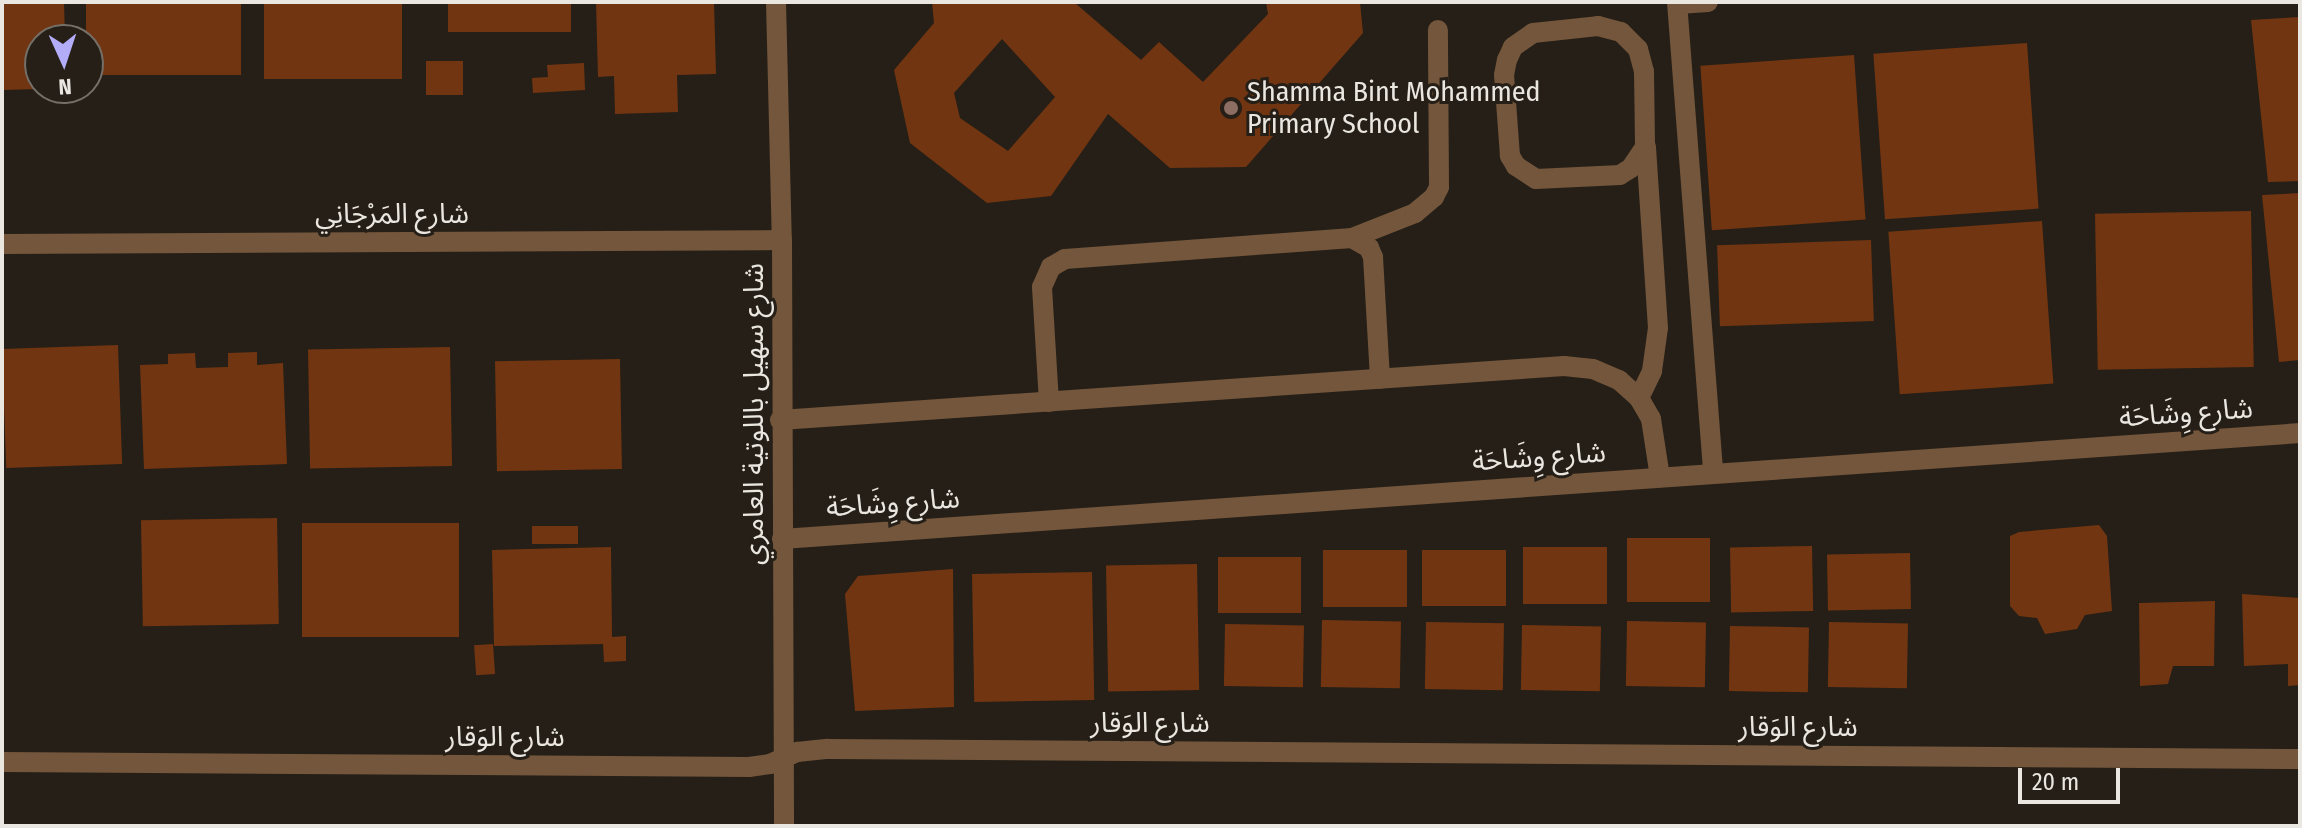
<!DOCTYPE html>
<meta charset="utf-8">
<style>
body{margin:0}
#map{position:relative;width:2302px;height:828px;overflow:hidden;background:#251f17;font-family:"Fira Sans Condensed","Noto Sans Arabic",sans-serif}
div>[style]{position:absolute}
.building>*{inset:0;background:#723511;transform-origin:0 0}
.service>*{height:20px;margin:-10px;padding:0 10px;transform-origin:10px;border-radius:10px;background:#73563b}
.minor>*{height:20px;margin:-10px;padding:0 10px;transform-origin:10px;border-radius:10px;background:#73563b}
.dots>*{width:22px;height:22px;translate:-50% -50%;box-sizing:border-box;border:4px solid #251f17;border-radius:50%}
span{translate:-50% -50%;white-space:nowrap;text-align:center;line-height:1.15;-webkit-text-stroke:6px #251f17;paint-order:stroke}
.poi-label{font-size:28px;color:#eae6e0}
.left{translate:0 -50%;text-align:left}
.street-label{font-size:28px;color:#eae6e0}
.frame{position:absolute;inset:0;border:4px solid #eae6e0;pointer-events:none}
.north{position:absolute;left:24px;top:24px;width:80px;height:80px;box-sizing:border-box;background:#251f17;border:2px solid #746f67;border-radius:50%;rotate:177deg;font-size:22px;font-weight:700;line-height:32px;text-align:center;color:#eae6e0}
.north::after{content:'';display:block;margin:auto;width:28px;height:36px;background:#b3adf9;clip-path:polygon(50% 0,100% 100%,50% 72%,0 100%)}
.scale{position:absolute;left:2018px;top:768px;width:102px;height:36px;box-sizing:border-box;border:4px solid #eae6e0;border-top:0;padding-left:10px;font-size:24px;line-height:28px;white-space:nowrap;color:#eae6e0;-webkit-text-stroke:6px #251f17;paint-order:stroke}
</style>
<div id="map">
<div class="building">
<div style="clip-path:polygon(2px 2px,64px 2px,65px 40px,40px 40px,40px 89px,2px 90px)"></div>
<div style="left:86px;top:2px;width:155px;height:73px"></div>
<div style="left:264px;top:2px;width:138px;height:77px"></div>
<div style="left:448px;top:2px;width:123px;height:30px"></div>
<div style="clip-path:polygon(596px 2px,714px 2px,716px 74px,677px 75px,678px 112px,615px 114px,614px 76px,598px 77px)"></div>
<div style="clip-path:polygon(evenodd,932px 2px,1074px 2px,1141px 60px,1159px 42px,1203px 82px,1268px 14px,1266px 2px,1360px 2px,1363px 33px,1246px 167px,1170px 168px,1108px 114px,1051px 196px,987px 203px,910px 143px,894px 70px,934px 23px,932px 2px,1002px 39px,1055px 97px,1008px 151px,960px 118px,954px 93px,1002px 39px)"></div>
<div style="clip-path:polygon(2300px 17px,2300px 181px,2268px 182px,2251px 20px)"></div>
<div style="left:2027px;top:43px;width:166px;height:154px;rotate:86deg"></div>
<div style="left:1854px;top:55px;width:165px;height:154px;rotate:86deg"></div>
<div style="left:426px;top:61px;width:37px;height:34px"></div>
<div style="clip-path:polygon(584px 63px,585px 90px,533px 93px,532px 78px,548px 77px,547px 65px)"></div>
<div style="clip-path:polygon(2300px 193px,2300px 360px,2279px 362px,2262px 195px)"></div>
<div style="left:2251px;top:211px;width:156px;height:156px;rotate:89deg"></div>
<div style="left:2042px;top:221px;width:163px;height:154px;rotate:86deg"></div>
<div style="left:1871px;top:240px;width:81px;height:154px;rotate:88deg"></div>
<div style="left:118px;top:345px;width:119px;height:116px;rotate:88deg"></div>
<div style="left:450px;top:347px;width:119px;height:142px;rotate:89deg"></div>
<div style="clip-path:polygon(257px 352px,257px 365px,283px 363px,287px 464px,144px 469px,140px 365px,168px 364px,168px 354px,195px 353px,196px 368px,228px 367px,228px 353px)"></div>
<div style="left:620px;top:359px;width:110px;height:125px;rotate:89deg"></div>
<div style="left:277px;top:518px;width:106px;height:136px;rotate:89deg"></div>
<div style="left:302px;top:523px;width:157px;height:114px"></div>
<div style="clip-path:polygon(2099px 525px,2107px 536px,2112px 611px,2085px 615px,2077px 629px,2045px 634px,2037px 618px,2019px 616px,2010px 606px,2010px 536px,2019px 532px)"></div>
<div style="left:578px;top:526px;width:18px;height:46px;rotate:90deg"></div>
<div style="left:1710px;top:538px;width:64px;height:83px;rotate:90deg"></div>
<div style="left:1812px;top:546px;width:65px;height:82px;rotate:89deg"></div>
<div style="clip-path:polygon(611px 547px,612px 637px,626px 636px,626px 661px,604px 662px,603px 644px,494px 646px,492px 550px)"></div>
<div style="left:1607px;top:547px;width:57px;height:84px;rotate:90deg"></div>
<div style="left:1407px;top:550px;width:57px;height:84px;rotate:90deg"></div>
<div style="left:1506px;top:550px;width:56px;height:84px;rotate:90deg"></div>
<div style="left:1910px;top:553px;width:56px;height:83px;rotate:89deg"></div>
<div style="left:1301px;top:557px;width:56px;height:83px;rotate:90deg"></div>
<div style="left:1197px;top:564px;width:126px;height:91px;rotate:89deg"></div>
<div style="clip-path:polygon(953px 569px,954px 707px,855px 711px,845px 594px,858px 576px)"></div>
<div style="left:1092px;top:572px;width:128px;height:120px;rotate:89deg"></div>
<div style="clip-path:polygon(2242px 594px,2300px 598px,2300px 685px,2288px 686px,2288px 664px,2244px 666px)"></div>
<div style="clip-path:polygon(2215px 601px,2214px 666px,2173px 666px,2168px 684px,2140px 686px,2139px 603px)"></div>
<div style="left:1322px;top:620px;width:79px;height:67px;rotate:1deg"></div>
<div style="left:1627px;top:621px;width:79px;height:65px;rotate:1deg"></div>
<div style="left:1426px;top:622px;width:78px;height:67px;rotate:1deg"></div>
<div style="left:1829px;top:622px;width:79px;height:65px;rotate:1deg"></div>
<div style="left:1225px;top:624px;width:79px;height:62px;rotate:1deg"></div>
<div style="left:1522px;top:625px;width:79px;height:65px;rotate:1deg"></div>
<div style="left:1730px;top:626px;width:79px;height:65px;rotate:1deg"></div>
<div style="left:493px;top:644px;width:30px;height:19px;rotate:86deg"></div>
</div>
<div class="service">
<div style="left:1677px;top:2px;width:473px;rotate:85.6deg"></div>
<div style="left:1598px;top:26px;width:24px;rotate:15deg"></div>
<div style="left:1621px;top:32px;width:24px;rotate:45deg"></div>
<div style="left:1638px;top:49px;width:24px;rotate:75deg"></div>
<div style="left:1644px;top:72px;width:75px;rotate:89.2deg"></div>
<div style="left:1645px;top:147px;width:25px;rotate:124deg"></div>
<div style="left:1631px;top:168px;width:13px;rotate:148deg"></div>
<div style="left:1620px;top:175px;width:84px;rotate:177.3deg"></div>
<div style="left:1536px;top:179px;width:24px;rotate:-147deg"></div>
<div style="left:1516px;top:166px;width:12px;rotate:-121deg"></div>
<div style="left:1510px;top:156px;width:81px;rotate:-94.2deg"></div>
<div style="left:1504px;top:75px;width:15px;rotate:-79deg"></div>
<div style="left:1507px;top:60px;width:14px;rotate:-65deg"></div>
<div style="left:1513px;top:47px;width:24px;rotate:-35deg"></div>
<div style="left:1533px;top:33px;width:65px;rotate:-6.1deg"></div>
<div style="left:1352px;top:238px;width:68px;rotate:-21.6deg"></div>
<div style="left:1415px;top:213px;width:25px;rotate:-40deg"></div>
<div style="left:1434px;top:197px;width:11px;rotate:-63deg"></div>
<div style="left:1439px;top:187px;width:157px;rotate:-90.4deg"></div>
<div style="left:1639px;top:398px;width:30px;rotate:-64deg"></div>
<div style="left:1652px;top:371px;width:43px;rotate:-82.1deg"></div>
<div style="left:1658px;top:328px;width:182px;rotate:-93.8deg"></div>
<div style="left:1049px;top:402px;width:115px;rotate:-93.5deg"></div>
<div style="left:1042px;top:287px;width:22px;rotate:-66deg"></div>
<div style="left:1051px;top:267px;width:16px;rotate:-30deg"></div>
<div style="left:1065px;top:259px;width:288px;rotate:-4.2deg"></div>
<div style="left:1352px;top:238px;width:20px;rotate:30deg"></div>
<div style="left:1369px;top:248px;width:10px;rotate:66deg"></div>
<div style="left:1373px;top:257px;width:122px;rotate:86.7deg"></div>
<div style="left:780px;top:420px;width:786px;rotate:-3.94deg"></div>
<div style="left:1564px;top:366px;width:29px;rotate:6deg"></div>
<div style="left:1593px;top:369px;width:28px;rotate:23deg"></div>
<div style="left:1619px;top:380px;width:27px;rotate:42deg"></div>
<div style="left:1639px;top:398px;width:24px;rotate:60deg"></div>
<div style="left:1651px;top:419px;width:59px;rotate:81.2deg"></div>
</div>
<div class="minor">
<div style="left:776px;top:2px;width:238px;rotate:88.6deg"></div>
<div style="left:782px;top:240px;width:586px;rotate:89.8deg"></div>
<div style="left:1678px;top:4px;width:30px;rotate:-4deg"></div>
<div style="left:2px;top:244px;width:780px;rotate:-0.29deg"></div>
<div style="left:782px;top:539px;width:1522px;rotate:-3.99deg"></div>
<div style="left:2px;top:762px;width:747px;rotate:0.38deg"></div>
<div style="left:749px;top:767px;width:21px;rotate:-8deg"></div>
<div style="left:770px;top:764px;width:30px;rotate:-24deg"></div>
<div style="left:797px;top:752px;width:31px;rotate:-6deg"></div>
<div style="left:828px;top:749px;width:1472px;rotate:0.39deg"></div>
</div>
<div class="dots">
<div style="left:1231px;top:108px;background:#8d6e63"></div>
</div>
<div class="poi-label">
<span class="left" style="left:1247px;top:108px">Shamma Bint Mohammed<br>Primary School</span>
</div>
<div class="street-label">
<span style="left:392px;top:214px">شارع المَرْجَانِي</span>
<span style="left:2186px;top:413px;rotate:-4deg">شارع وِشَاحَة</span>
<span style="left:754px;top:414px;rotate:-90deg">شارع سهيل باللوتية العامري</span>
<span style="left:1539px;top:457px;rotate:-4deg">شارع وِشَاحَة</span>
<span style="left:893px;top:503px;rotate:-4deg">شارع وِشَاحَة</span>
<span style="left:1150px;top:723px">شارع الوَقار</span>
<span style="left:1798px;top:727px">شارع الوَقار</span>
<span style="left:505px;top:737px">شارع الوَقار</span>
</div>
<div class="frame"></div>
<div class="north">N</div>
<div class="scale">20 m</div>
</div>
